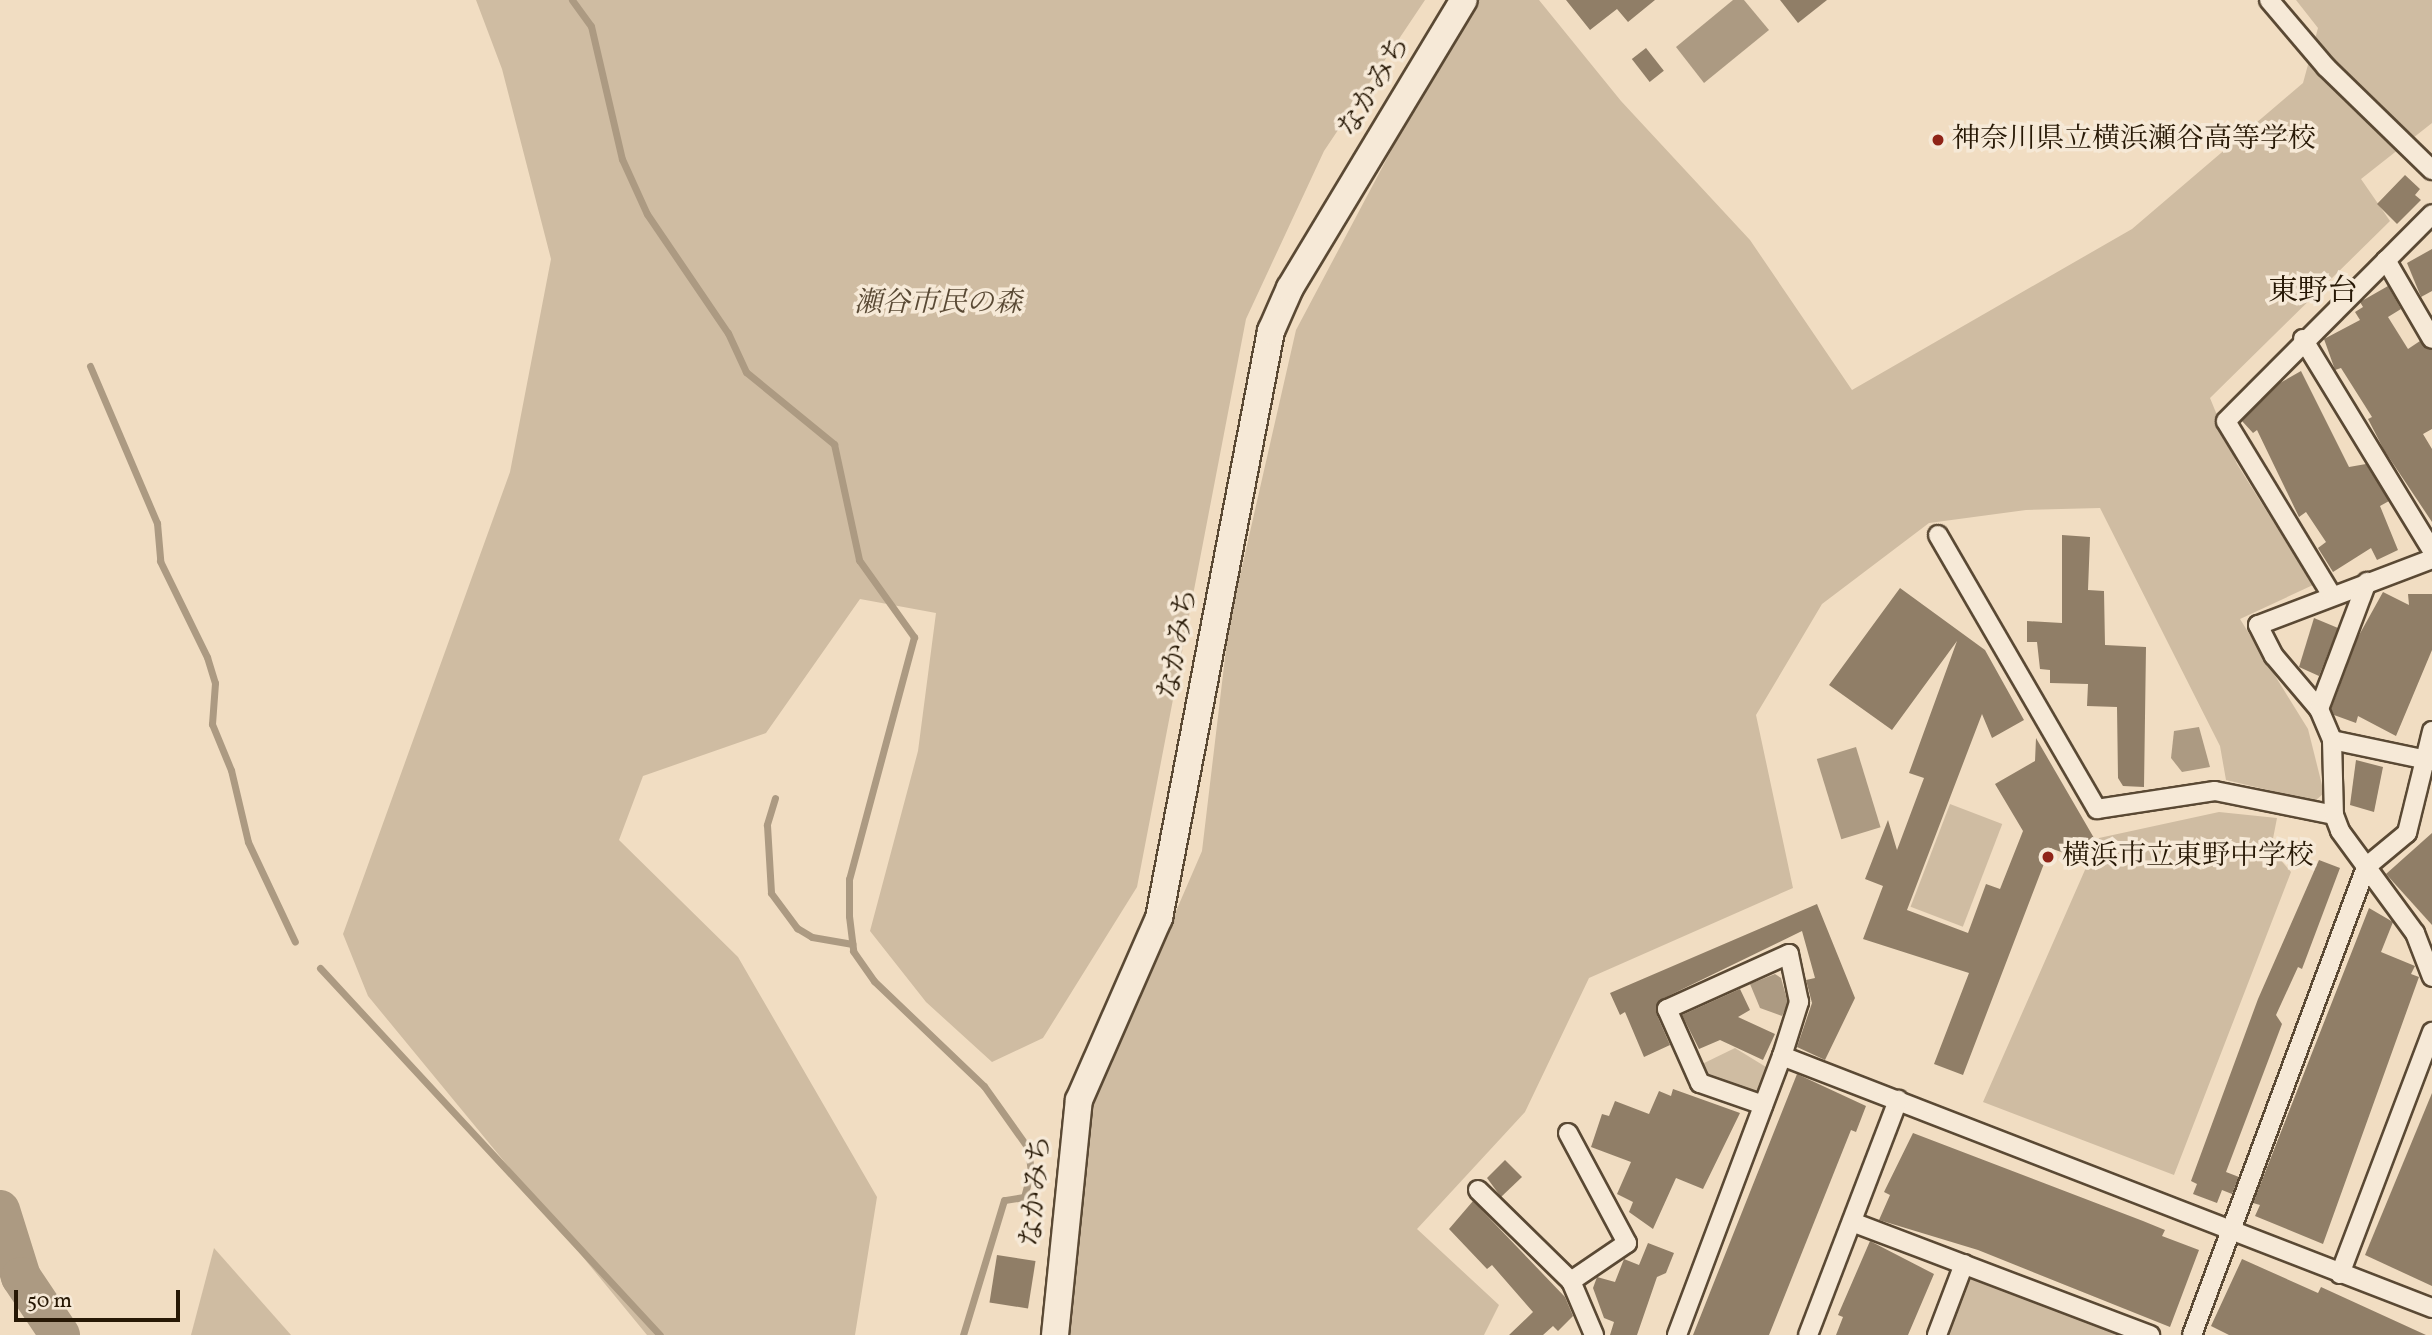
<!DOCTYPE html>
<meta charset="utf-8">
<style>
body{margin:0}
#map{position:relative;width:2432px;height:1335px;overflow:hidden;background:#f1ddc2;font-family:Vollkorn,"Noto Serif JP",serif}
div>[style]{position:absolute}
.green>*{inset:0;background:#cfbca2;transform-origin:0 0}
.water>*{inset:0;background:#ac9a82;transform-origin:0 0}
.stream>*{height:7px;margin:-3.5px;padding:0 3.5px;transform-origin:3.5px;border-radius:3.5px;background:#ac9a82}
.river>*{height:40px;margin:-20px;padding:0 20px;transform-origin:20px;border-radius:20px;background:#ac9a82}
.building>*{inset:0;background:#907e67;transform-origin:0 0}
.roads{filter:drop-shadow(2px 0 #5a4934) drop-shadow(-2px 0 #5a4934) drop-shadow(0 2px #5a4934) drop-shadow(0 -2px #5a4934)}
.street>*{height:18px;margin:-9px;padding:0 9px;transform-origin:9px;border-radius:9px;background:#f6e9d7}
.secondary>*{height:26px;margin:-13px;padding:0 13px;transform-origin:13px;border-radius:13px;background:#f6e9d7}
.dots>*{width:19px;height:19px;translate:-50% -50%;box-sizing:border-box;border:4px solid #f6e9d7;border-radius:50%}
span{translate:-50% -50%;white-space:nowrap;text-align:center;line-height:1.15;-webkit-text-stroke:7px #f6e9d7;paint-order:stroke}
.street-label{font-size:28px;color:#271805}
.poi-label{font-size:28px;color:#271805}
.left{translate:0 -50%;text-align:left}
.park-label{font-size:28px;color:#594934;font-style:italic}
.neighbourhood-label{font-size:30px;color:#271805}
.scale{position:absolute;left:14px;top:1290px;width:166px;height:32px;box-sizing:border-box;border:4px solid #271805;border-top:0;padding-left:9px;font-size:21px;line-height:24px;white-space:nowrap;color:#271805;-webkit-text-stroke:5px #f6e9d7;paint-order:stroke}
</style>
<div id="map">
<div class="green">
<div style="clip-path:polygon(476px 0,1425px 0,1324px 151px,1246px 319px,1137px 887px,1043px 1038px,992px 1062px,926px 1002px,870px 931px,918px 751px,936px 613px,860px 599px,766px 733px,643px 776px,619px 840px,738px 957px,877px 1197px,855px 1335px,647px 1335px,368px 996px,343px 934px,510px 472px,551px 259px,502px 69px)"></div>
<div style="clip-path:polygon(1471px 0,1539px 0,1621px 101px,1750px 240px,1852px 390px,2132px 229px,2303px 83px,2318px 28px,2296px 0,2432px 0,2432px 123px,2361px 179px,2390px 221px,2210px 398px,2237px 464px,2313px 585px,2240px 619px,2308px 729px,2324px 793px,2315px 801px,2226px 780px,2220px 746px,2100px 508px,2026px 510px,1929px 523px,1822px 604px,1756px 715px,1793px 888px,1589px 978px,1525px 1112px,1417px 1229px,1499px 1305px,1484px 1335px,1059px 1335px,1087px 1107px,1108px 1040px,1151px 969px,1202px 851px,1229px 624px,1296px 330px)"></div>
<div style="left:1950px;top:804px;width:56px;height:110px;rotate:21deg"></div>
<div style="clip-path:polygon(2219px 812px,2277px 818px,2271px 849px,2291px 872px,2174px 1175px,1983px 1102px,2099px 838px)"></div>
<div style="clip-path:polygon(1735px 1048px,1766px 1067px,1757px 1093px,1699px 1074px,1696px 1067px)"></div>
<div style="clip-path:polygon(214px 1248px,291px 1335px,191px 1335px)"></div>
<div style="clip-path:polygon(1963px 1276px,2124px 1335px,1942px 1335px)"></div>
</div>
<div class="water">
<div style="clip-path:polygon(1733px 0,1744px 0,1769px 30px,1704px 83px,1676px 47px)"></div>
<div style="clip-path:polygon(2199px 727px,2210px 767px,2182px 772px,2171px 758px,2174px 731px)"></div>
<div style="left:1856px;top:747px;width:84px;height:41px;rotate:73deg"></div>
<div style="clip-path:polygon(1775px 974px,1781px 978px,1788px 1003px,1782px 1016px,1760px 1008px,1750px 984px)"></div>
</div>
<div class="stream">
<div style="left:572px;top:0;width:32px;rotate:54deg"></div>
<div style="left:591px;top:26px;width:137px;rotate:76.9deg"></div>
<div style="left:622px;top:159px;width:60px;rotate:65.6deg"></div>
<div style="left:647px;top:214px;width:144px;rotate:55.8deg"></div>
<div style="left:728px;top:333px;width:43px;rotate:65.2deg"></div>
<div style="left:746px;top:372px;width:114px;rotate:39.3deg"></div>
<div style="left:834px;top:444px;width:119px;rotate:77.8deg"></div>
<div style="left:859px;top:560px;width:95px;rotate:54.5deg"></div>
<div style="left:914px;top:637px;width:251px;rotate:105deg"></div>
<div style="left:849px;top:879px;width:37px;rotate:90deg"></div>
<div style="left:849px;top:916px;width:35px;rotate:83deg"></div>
<div style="left:853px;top:951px;width:37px;rotate:55deg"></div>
<div style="left:874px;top:981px;width:152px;rotate:43.7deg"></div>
<div style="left:984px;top:1086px;width:76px;rotate:54.6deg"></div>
<div style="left:1028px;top:1148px;width:23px;rotate:83deg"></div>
<div style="left:1031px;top:1171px;width:27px;rotate:105deg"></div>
<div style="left:1024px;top:1197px;width:20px;rotate:171deg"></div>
<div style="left:1004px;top:1200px;width:141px;rotate:106.9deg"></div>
<div style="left:90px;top:366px;width:171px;rotate:66.9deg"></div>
<div style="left:157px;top:523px;width:38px;rotate:85deg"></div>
<div style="left:160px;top:561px;width:107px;rotate:63.9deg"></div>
<div style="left:207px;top:657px;width:27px;rotate:73deg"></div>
<div style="left:215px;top:683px;width:41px;rotate:94.2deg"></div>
<div style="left:212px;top:724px;width:50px;rotate:67.6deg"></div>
<div style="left:231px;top:770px;width:74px;rotate:76.7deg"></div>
<div style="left:248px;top:842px;width:110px;rotate:64.8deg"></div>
<div style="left:775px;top:798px;width:28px;rotate:107deg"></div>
<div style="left:767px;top:825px;width:68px;rotate:86.6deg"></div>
<div style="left:771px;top:893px;width:44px;rotate:53.4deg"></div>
<div style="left:797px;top:928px;width:17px;rotate:31deg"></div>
<div style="left:812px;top:937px;width:41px;rotate:9.9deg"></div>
<div style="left:320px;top:968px;width:500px;rotate:47.19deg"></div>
</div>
<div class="river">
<div style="left:0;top:1210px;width:70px;rotate:72.6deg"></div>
<div style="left:21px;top:1277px;width:70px;rotate:56.1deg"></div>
</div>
<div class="building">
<div style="clip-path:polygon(1566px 0,1655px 0,1628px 22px,1617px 9px,1590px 30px)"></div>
<div style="clip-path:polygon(1780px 0,1827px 0,1798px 23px)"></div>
<div style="left:1646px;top:48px;width:29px;height:18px;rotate:52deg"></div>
<div style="clip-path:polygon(2405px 175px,2420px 189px,2415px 195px,2421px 200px,2397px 224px,2377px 204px)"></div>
<div style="clip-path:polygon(2432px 249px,2432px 291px,2421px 297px,2407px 263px)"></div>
<div style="clip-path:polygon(2388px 286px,2401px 309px,2388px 317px,2408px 349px,2420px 341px,2432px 350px,2432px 429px,2423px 434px,2432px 449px,2432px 522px,2384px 450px,2368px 419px,2372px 417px,2341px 368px,2335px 370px,2324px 339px,2360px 320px,2355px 312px,2363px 307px,2360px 302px)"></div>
<div style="clip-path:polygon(2301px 371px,2349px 467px,2366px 464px,2389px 501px,2380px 506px,2398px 550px,2377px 560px,2371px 548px,2333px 572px,2318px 548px,2326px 542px,2306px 512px,2299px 517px,2257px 430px,2253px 433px,2242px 421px,2280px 383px)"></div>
<div style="clip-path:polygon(2062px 535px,2090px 537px,2088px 590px,2104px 591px,2105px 645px,2146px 647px,2144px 787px,2123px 786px,2118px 778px,2117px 707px,2087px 706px,2088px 684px,2050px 683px,2050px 670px,2040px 669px,2037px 642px,2027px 642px,2027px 621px,2062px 623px)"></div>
<div style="clip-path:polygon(1900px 588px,1985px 650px,2024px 720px,1992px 738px,1982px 714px,1907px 910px,1968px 933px,1986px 884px,2000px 889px,2023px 831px,1995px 784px,2035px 761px,2036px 738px,2094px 838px,2086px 861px,2050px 848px,1963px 1075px,1934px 1064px,1969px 973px,1863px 939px,1883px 886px,1865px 879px,1888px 820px,1897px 850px,1924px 778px,1909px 773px,1957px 641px,1892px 730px,1829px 685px)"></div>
<div style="clip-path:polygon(2383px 592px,2409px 605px,2408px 594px,2432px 594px,2432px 650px,2396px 736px,2358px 716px,2356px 723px,2334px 715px,2331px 709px,2358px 637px)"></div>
<div style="clip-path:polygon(2314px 618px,2338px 628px,2319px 676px,2299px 667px)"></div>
<div style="clip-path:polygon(2356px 760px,2383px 767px,2374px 812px,2350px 805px)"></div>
<div style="clip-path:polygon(2432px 833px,2432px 925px,2386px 874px)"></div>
<div style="clip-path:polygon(2319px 860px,2340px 868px,2302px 969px,2298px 967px,2276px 1015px,2282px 1024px,2226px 1172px,2239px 1177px,2232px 1194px,2222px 1190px,2217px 1203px,2193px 1194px,2197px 1184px,2191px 1181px,2258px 999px)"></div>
<div style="clip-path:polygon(1817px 904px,1855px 998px,1825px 1060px,1797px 1047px,1812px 1003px,1806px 980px,1815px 978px,1802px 931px,1662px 999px,1656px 1013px,1670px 1045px,1644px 1057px,1625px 1012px,1620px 1015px,1610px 993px)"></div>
<div style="clip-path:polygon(2369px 908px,2393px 922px,2381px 952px,2415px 966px,2411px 974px,2419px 977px,2323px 1244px,2255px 1216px,2260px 1205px,2253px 1203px)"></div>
<div style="clip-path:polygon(1740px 989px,1750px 1010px,1738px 1017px,1775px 1034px,1763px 1060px,1720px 1040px,1699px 1049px,1682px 1015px)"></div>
<div style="clip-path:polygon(1797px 1074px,1866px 1106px,1856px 1132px,1851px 1130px,1769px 1335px,1693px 1335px)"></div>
<div style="clip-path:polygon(1673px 1089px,1740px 1113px,1703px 1189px,1676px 1178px,1653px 1229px,1629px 1212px,1633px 1202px,1617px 1194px,1631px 1162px,1591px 1147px,1602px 1114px,1609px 1116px,1615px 1101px,1649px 1114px,1659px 1091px,1671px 1096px)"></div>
<div style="clip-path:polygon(2432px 1093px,2432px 1286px,2365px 1255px)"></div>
<div style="clip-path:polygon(1913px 1133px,2143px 1221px,2165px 1230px,2162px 1236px,2199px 1250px,2170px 1327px,1978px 1250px,1879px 1220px,1890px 1195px,1884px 1192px)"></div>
<div style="clip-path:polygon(1505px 1160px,1522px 1177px,1501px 1197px,1487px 1178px)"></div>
<div style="clip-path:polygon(1473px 1201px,1565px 1297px,1573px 1316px,1558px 1331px,1553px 1326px,1543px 1335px,1509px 1335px,1533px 1312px,1492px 1265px,1487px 1269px,1449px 1229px)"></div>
<div style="clip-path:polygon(1870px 1241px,1934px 1274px,1908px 1335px,1836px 1335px,1843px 1317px,1838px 1315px)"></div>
<div style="clip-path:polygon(1648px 1243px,1674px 1253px,1666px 1273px,1657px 1277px,1637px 1335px,1610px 1335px,1614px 1322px,1604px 1318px,1593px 1288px,1597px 1277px,1615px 1282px,1624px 1259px,1639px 1265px)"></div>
<div style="left:997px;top:1255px;width:39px;height:48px;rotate:9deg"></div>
<div style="clip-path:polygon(2242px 1259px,2318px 1293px,2321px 1287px,2426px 1335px,2229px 1335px,2211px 1326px)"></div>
</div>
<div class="roads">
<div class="street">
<div style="left:2269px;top:0;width:88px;rotate:49.6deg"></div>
<div style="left:2326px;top:67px;width:148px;rotate:44.2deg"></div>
<div style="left:2386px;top:260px;width:91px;rotate:59.8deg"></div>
<div style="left:2303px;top:339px;width:247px;rotate:58.6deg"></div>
<div style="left:1938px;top:535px;width:317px;rotate:59.9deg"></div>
<div style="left:2097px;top:809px;width:119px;rotate:-8.7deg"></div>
<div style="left:2215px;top:791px;width:121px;rotate:11.4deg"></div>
<div style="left:2432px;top:559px;width:186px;rotate:159.2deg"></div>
<div style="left:2258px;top:625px;width:35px;rotate:63deg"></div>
<div style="left:2274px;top:656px;width:70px;rotate:49.7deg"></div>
<div style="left:2319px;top:709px;width:34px;rotate:67deg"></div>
<div style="left:2332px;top:740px;width:75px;rotate:88.5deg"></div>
<div style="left:2334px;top:815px;width:17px;rotate:69deg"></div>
<div style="left:2340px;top:831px;width:127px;rotate:53.7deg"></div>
<div style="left:2415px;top:933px;width:47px;rotate:68.9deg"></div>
<div style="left:2331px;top:594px;width:202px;rotate:-121.3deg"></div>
<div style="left:2226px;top:421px;width:292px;rotate:-45.1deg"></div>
<div style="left:2319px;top:709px;width:136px;rotate:-69.3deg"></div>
<div style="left:2332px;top:740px;width:102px;rotate:11.9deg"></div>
<div style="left:1782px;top:1056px;width:697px;rotate:21.19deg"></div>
<div style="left:1568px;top:1133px;width:125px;rotate:61.8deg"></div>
<div style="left:1627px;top:1243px;width:68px;rotate:145.8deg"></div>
<div style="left:1478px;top:1190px;width:130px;rotate:44.4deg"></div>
<div style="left:1571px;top:1281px;width:59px;rotate:66.9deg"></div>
<div style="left:1852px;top:1222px;width:319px;rotate:20.8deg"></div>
<div style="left:2340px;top:1274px;width:259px;rotate:-69.2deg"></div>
<div style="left:1677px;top:1335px;width:298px;rotate:-69.4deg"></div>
<div style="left:1782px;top:1056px;width:57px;rotate:-72.5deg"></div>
<div style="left:1799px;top:1002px;width:49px;rotate:-101.8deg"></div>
<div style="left:1789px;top:954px;width:134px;rotate:155.7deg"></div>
<div style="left:1667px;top:1009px;width:81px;rotate:66deg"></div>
<div style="left:1700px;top:1083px;width:67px;rotate:19.2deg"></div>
<div style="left:1808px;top:1335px;width:252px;rotate:-69deg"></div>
<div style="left:1937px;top:1335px;width:76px;rotate:-69.2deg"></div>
<div style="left:2192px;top:1335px;width:499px;rotate:-69.6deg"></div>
<div style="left:2366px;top:867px;width:53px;rotate:-39.7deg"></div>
<div style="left:2407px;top:833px;width:105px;rotate:-76.2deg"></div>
</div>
<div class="secondary">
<div style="left:1055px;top:1335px;width:236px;rotate:-84.2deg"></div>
<div style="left:1079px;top:1100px;width:199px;rotate:-66.3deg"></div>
<div style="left:1159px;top:918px;width:598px;rotate:-79.2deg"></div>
<div style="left:1271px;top:331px;width:47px;rotate:-66.2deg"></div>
<div style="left:1290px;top:288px;width:336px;rotate:-58.9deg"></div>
</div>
</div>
<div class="dots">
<div style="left:1938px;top:140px;background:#8f2418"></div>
<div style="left:2048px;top:857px;background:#8f2418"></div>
</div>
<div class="street-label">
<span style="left:1375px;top:87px;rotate:-59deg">なかみち</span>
<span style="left:1179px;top:644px;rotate:-80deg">なかみち</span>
<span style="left:1037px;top:1191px;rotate:-85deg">なかみち</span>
</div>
<div class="poi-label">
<span class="left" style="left:1952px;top:140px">神奈川県立横浜瀬谷高等学校</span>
<span class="left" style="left:2062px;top:857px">横浜市立東野中学校</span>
</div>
<div class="park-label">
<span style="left:938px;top:304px">瀬谷市民の森</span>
</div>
<div class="neighbourhood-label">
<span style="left:2313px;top:292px">東野台</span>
</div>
<div class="scale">50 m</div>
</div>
